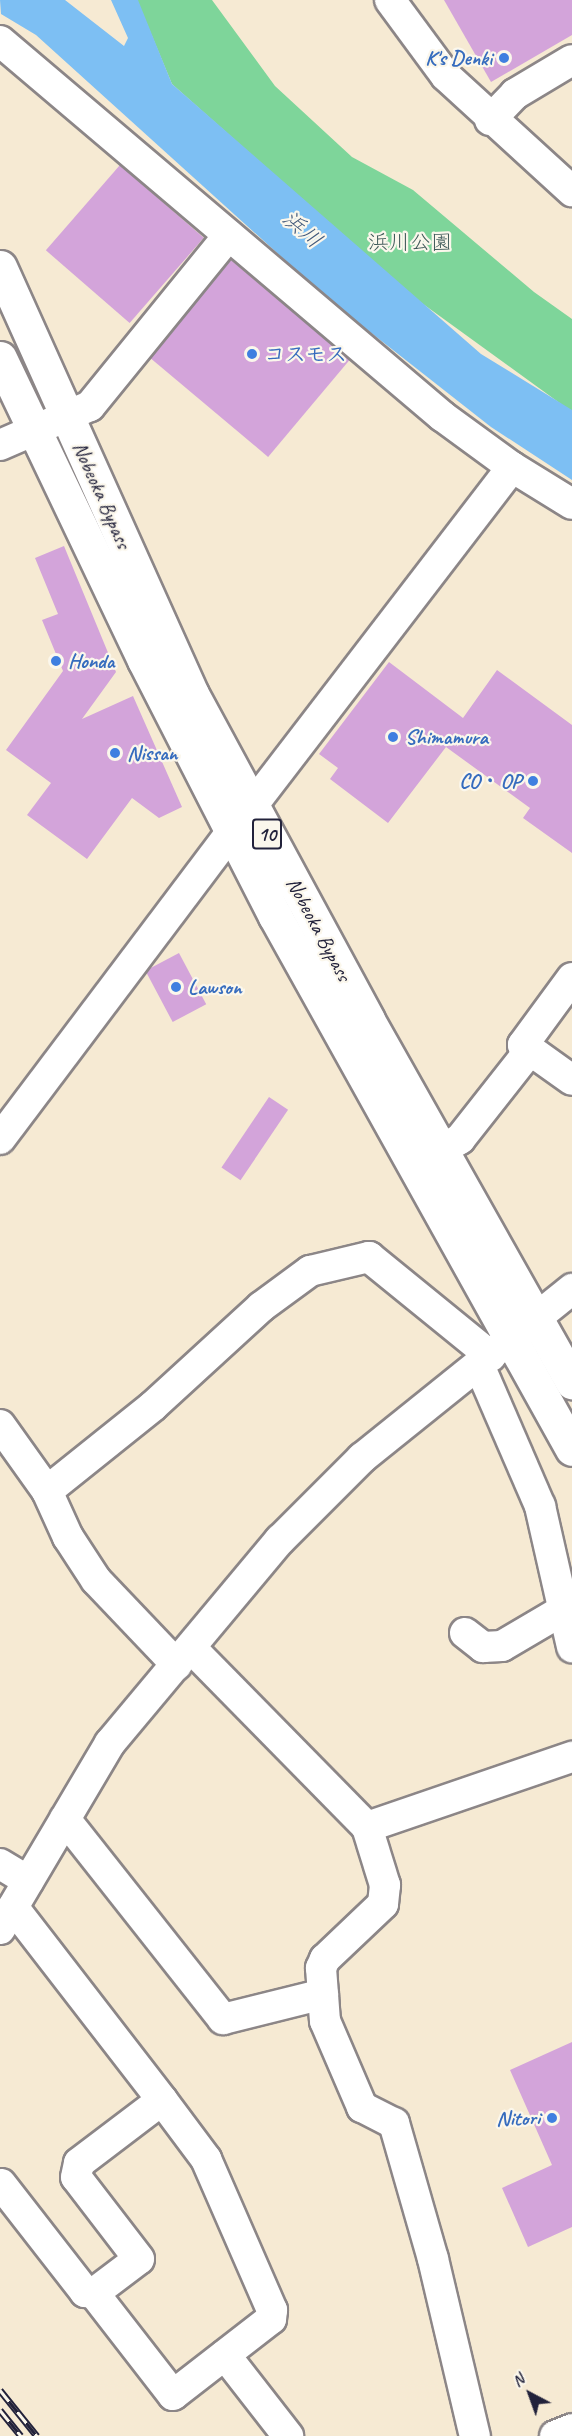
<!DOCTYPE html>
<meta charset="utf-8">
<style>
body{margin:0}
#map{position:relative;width:572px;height:2436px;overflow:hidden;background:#f6ead3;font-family:Caveat,"Klee One",sans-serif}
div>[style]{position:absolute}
.green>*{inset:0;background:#7ed59a}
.water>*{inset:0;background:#7dbff3}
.building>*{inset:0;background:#d3a4da;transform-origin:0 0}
.roads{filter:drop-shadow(2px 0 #8c8687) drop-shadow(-2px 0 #8c8687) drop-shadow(0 2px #8c8687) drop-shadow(0 -2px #8c8687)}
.minor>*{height:30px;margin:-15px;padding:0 15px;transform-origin:15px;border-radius:15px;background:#fff}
.highway>*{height:33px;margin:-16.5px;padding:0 16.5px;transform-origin:16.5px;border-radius:16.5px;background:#fff}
.rail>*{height:7px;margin-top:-3.5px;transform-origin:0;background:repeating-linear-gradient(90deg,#fbf7ec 0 14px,#22223b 0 28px);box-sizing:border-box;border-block:2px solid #22223b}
.dots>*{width:16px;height:16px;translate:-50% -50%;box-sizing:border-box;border:3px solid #fbf7ec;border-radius:50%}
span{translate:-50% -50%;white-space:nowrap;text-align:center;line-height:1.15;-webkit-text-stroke:4.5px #fbf7ec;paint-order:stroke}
.shield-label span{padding:2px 4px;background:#fbf7ec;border:2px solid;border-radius:4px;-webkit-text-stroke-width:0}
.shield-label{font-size:20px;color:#22223b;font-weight:700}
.shop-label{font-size:21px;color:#366cbe;font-weight:700}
.right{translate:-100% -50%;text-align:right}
.left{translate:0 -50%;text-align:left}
.park-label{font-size:21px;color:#3e5858}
.street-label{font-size:21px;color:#22223b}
.water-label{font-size:22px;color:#42597b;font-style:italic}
.north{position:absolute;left:500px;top:2364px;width:60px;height:60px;-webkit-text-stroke:4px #fbf7ec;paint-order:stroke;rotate:319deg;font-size:16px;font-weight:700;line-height:24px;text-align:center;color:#22223b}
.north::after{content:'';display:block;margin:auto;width:21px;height:27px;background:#22223b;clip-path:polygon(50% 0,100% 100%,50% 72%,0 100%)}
</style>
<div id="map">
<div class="green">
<div style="clip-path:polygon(137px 0,212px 0,275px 86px,352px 157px,413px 190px,534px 292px,572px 319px,572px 412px,401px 288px,172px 84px)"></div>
</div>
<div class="water">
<div style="clip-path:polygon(0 0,65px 0,124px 46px,128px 38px,111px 0,138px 0,172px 84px,481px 354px,572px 410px,572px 480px,491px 427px,328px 299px,36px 35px,1px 14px)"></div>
</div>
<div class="building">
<div style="clip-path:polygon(444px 0,572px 0,572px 35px,491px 82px)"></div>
<div style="left:120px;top:165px;width:111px;height:113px;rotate:41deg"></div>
<div style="left:231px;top:260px;width:155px;height:127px;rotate:40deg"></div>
<div style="clip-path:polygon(64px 546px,116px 672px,82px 719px,133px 696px,182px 807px,159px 818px,132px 798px,87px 859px,27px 815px,51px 783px,6px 750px,63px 671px,42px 620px,58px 614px,35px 558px)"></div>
<div style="clip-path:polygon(389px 662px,463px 718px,497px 670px,572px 725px,572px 853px,523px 818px,530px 808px,446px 747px,388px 823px,330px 779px,338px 768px,319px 754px)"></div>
<div style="left:179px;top:953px;width:58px;height:38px;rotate:62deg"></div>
<div style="left:269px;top:1097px;width:23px;height:85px;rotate:34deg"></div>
<div style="clip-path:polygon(572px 2042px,572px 2227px,528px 2247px,502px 2188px,552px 2165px,510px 2070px)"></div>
</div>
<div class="roads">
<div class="minor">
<div style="left:390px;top:0;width:94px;rotate:53.6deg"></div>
<div style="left:446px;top:76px;width:171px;rotate:42.4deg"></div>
<div style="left:0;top:41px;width:580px;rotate:40.31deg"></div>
<div style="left:442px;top:416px;width:87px;rotate:36.1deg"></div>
<div style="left:512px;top:467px;width:70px;rotate:31.7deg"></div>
<div style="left:490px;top:120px;width:36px;rotate:-46deg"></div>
<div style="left:515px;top:94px;width:66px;rotate:-30.8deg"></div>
<div style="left:0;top:445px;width:98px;rotate:-23.4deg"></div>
<div style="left:90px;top:406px;width:220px;rotate:-50.9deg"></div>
<div style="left:252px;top:806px;width:427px;rotate:-52.5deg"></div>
<div style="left:572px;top:978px;width:83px;rotate:126.2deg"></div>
<div style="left:523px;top:1045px;width:60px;rotate:35.5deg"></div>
<div style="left:0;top:1139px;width:386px;rotate:-53deg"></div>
<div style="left:441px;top:1150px;width:22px;rotate:-30deg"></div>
<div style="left:460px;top:1139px;width:113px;rotate:-51.8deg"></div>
<div style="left:479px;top:1365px;width:154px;rotate:66.6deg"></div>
<div style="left:540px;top:1506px;width:145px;rotate:77.2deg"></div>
<div style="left:0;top:1425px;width:81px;rotate:54.5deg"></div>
<div style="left:47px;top:1491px;width:51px;rotate:65.5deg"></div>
<div style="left:68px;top:1537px;width:51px;rotate:56.9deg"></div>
<div style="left:96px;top:1580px;width:117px;rotate:46.4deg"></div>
<div style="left:47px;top:1491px;width:136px;rotate:-38.7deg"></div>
<div style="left:153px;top:1406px;width:147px;rotate:-42.5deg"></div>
<div style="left:261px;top:1307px;width:61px;rotate:-36.3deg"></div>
<div style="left:310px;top:1271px;width:61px;rotate:-13.3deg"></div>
<div style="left:369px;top:1257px;width:157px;rotate:39.1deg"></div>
<div style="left:465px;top:1633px;width:23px;rotate:38deg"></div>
<div style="left:483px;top:1647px;width:19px;rotate:-3deg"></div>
<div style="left:502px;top:1646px;width:71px;rotate:-30.5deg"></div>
<div style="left:192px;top:1649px;width:250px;rotate:45.5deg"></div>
<div style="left:367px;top:1827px;width:61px;rotate:72.8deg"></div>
<div style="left:385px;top:1885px;width:19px;rotate:96deg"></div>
<div style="left:383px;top:1904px;width:80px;rotate:136.5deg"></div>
<div style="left:325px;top:1959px;width:10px;rotate:114deg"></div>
<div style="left:321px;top:1968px;width:53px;rotate:85.7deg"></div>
<div style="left:325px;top:2021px;width:94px;rotate:66.7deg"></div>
<div style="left:362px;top:2107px;width:36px;rotate:27deg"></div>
<div style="left:394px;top:2123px;width:141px;rotate:74deg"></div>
<div style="left:433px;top:2259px;width:182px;rotate:76.7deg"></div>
<div style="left:65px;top:1819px;width:255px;rotate:51.7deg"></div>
<div style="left:223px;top:2019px;width:103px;rotate:-14deg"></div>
<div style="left:367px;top:1827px;width:217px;rotate:-18.9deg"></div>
<div style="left:0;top:1864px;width:33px;rotate:31deg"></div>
<div style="left:13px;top:1907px;width:244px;rotate:52.3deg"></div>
<div style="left:162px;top:2100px;width:74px;rotate:53.3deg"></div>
<div style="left:206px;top:2159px;width:165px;rotate:66.4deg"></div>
<div style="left:272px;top:2310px;width:9px;rotate:96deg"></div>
<div style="left:271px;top:2319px;width:124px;rotate:142.2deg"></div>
<div style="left:173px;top:2395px;width:129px;rotate:-127.8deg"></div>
<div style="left:94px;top:2293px;width:56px;rotate:-37.1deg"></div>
<div style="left:139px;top:2259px;width:103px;rotate:-127.5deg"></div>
<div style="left:76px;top:2177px;width:14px;rotate:-78deg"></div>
<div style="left:79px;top:2163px;width:104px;rotate:-37.2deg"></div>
<div style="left:0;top:1929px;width:216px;rotate:-59.4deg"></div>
<div style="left:110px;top:1743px;width:265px;rotate:-50.1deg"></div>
<div style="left:280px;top:1540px;width:116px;rotate:-45deg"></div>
<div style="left:362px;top:1458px;width:270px;rotate:-38.8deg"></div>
<div style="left:1px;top:2184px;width:137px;rotate:52.1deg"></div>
<div style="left:85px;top:2292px;width:9px;rotate:6deg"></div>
<div style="left:225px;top:2355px;width:103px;rotate:52.1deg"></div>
<div style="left:555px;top:2436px;width:18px;rotate:-22deg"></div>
</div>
<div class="highway">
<div style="left:0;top:267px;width:468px;rotate:65.8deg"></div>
<div style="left:192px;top:694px;width:370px;rotate:61.6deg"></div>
<div style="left:368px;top:1020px;width:416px;rotate:60.6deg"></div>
<div style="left:0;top:358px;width:335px;rotate:64.5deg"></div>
<div style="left:144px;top:660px;width:288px;rotate:62.9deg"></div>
<div style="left:275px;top:916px;width:610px;rotate:60.87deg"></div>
</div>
</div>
<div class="rail">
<div style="left:0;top:2390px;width:59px;rotate:51.2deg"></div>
<div style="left:0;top:2410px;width:33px;rotate:51deg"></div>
</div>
<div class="dots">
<div style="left:504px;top:58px;background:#3f7fe0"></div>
<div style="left:252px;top:354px;background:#3f7fe0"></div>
<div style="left:56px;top:661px;background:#3f7fe0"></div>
<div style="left:393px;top:737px;background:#3f7fe0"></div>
<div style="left:115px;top:753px;background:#3f7fe0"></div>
<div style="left:533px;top:781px;background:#3f7fe0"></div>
<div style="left:176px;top:987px;background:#3f7fe0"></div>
<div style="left:552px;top:2118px;background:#3f7fe0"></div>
</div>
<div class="shield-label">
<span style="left:267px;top:834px">10</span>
</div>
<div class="shop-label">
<span class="right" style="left:492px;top:58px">K's Denki</span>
<span class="left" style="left:264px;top:354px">コスモス</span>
<span class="left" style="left:68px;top:661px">Honda</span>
<span class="left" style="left:405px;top:737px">Shimamura</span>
<span class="left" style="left:127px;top:753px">Nissan</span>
<span class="right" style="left:521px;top:781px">CO・OP</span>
<span class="left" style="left:188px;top:987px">Lawson</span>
<span class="right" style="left:540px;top:2118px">Nitori</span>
</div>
<div class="park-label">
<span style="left:410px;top:242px">浜川公園</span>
</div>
<div class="street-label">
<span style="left:102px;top:495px;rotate:66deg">Nobeoka Bypass</span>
<span style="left:319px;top:929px;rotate:62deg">Nobeoka Bypass</span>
</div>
<div class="water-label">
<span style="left:302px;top:230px;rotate:41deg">浜川</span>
</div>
<div class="north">N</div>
</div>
